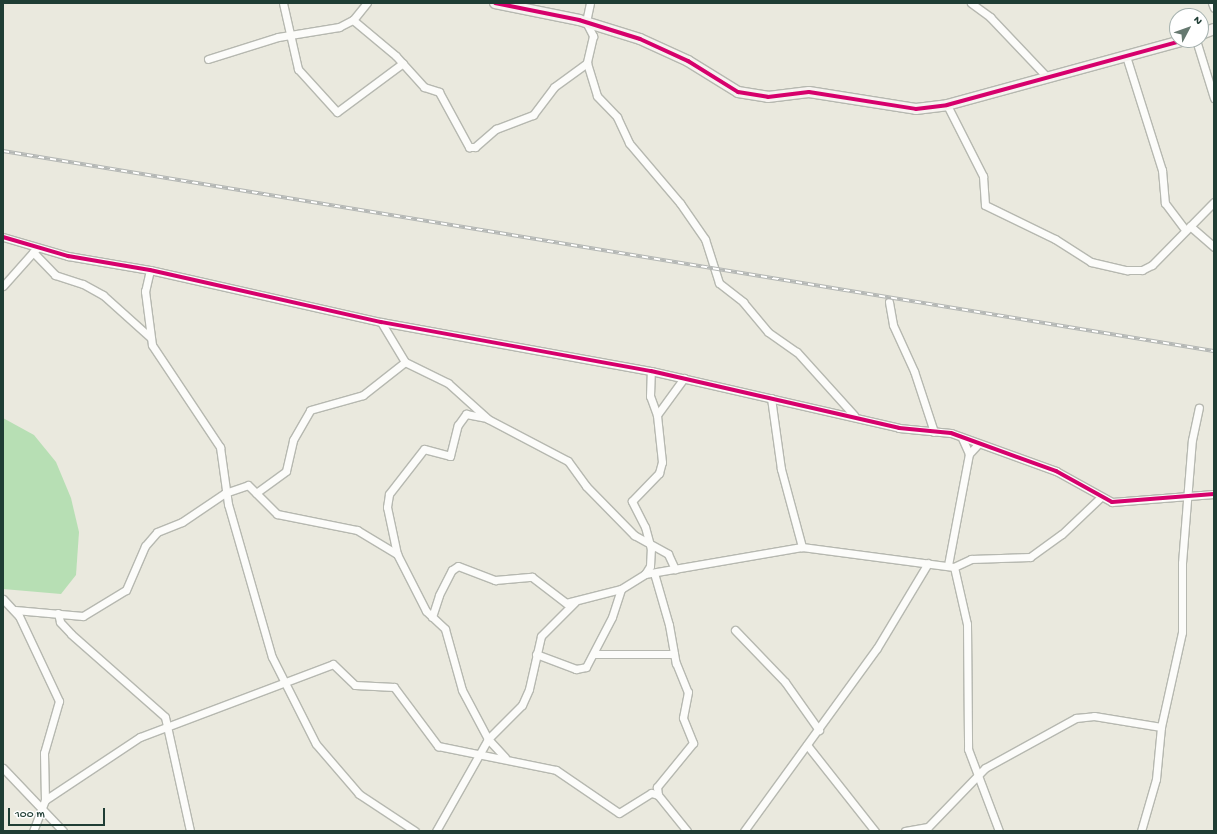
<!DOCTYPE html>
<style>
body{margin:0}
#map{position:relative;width:1217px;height:834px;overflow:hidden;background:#eae9de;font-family:"Gochi Hand",sans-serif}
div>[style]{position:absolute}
.green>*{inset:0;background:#b7dfb4}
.roads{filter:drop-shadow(1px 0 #b6b8b0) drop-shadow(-1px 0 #b6b8b0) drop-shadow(0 1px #b6b8b0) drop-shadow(0 -1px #b6b8b0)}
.street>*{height:7px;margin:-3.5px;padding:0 3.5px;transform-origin:3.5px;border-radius:3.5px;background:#fcfcfa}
.secondary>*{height:10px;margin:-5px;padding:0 5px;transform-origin:5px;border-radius:5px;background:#f6f3f0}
.rail>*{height:3.5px;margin-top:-1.75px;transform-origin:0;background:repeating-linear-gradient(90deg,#fff 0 6px,#b3b6b4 0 12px);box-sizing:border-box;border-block:1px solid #b3b6b4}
.cycleway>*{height:4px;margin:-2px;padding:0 2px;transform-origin:2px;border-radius:2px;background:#d6006c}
span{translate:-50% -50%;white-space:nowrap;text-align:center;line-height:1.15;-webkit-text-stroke:3.5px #fff;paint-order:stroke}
.frame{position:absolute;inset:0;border:4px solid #1f3d34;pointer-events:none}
.north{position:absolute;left:1169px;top:8px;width:40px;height:40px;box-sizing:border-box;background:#fff;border:1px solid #a5b1ae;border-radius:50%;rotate:49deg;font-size:11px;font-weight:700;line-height:16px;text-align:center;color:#1f3d34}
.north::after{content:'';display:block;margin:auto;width:14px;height:18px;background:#667970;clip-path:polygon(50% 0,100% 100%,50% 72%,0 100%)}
.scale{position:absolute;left:8px;top:808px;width:97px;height:18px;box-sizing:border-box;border:2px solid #1f3d34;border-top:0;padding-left:5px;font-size:12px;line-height:14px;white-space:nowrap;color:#1f3d34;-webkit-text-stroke:3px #fff;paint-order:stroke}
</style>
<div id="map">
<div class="green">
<div style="clip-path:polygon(3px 418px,34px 435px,56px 462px,71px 498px,79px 532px,76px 575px,61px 594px,3px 589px)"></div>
</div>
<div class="roads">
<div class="street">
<div style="left:283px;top:3px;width:68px;rotate:77.2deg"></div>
<div style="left:298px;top:69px;width:58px;rotate:47.8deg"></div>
<div style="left:337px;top:112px;width:82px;rotate:-36.6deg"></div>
<div style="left:590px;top:3px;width:19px;rotate:102deg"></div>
<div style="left:586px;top:22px;width:16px;rotate:63deg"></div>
<div style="left:593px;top:36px;width:28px;rotate:103deg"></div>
<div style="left:587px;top:63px;width:34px;rotate:73deg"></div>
<div style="left:597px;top:96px;width:29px;rotate:46deg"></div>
<div style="left:617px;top:117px;width:29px;rotate:65deg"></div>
<div style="left:629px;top:143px;width:79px;rotate:49.6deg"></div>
<div style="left:680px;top:203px;width:44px;rotate:55.2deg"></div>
<div style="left:705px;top:239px;width:46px;rotate:72.3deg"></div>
<div style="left:719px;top:283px;width:31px;rotate:38deg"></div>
<div style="left:743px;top:302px;width:39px;rotate:50deg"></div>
<div style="left:768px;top:332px;width:35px;rotate:35deg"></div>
<div style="left:797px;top:352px;width:85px;rotate:47.9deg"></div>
<div style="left:971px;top:3px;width:24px;rotate:36deg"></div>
<div style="left:990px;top:17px;width:83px;rotate:46.5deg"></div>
<div style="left:1212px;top:3px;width:5px;rotate:68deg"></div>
<div style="left:353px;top:20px;width:56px;rotate:39.9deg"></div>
<div style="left:396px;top:56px;width:42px;rotate:47.9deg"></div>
<div style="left:424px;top:87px;width:16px;rotate:18deg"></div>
<div style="left:439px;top:92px;width:63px;rotate:61.4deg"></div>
<div style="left:469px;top:147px;width:6px"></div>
<div style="left:475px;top:147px;width:28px;rotate:-41deg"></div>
<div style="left:496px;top:129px;width:40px;rotate:-21deg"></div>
<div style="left:533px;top:115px;width:35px;rotate:-53deg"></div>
<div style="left:554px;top:87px;width:41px;rotate:-36deg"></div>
<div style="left:1196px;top:40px;width:61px;rotate:72.8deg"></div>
<div style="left:1126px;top:56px;width:120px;rotate:72.5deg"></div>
<div style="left:1162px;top:170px;width:33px;rotate:85deg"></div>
<div style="left:1165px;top:203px;width:34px;rotate:53deg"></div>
<div style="left:208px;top:59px;width:73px;rotate:-17.4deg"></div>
<div style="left:278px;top:37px;width:62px;rotate:-9.3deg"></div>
<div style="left:339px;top:27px;width:16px;rotate:-27deg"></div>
<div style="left:353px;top:20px;width:22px;rotate:-51deg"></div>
<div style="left:947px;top:105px;width:80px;rotate:63.1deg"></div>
<div style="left:983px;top:176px;width:29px;rotate:86deg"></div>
<div style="left:985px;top:205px;width:78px;rotate:25.9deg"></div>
<div style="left:1055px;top:239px;width:43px;rotate:32.6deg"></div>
<div style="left:1091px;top:262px;width:37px;rotate:13deg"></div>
<div style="left:1127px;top:270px;width:15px"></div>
<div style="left:1142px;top:270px;width:11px;rotate:-27deg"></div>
<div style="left:1152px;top:265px;width:88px;rotate:-45.5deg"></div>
<div style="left:1190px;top:226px;width:32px;rotate:41deg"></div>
<div style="left:3px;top:237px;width:68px;rotate:16.3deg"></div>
<div style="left:68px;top:256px;width:83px;rotate:9.7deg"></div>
<div style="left:150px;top:270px;width:237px;rotate:12.7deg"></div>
<div style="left:381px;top:322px;width:274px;rotate:10.3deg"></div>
<div style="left:651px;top:371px;width:254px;rotate:12.9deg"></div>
<div style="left:899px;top:428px;width:52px;rotate:5.5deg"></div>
<div style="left:951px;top:433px;width:112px;rotate:19.9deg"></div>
<div style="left:1056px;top:471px;width:64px;rotate:29deg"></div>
<div style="left:1112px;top:502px;width:102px;rotate:-4.5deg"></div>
<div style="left:33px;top:252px;width:32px;rotate:46deg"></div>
<div style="left:55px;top:275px;width:29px;rotate:18deg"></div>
<div style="left:83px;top:284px;width:23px;rotate:29deg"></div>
<div style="left:103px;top:295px;width:64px;rotate:41.9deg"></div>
<div style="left:150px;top:270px;width:22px;rotate:103deg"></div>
<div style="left:145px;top:291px;width:54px;rotate:82.6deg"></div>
<div style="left:152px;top:345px;width:123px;rotate:56.3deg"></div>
<div style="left:220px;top:447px;width:58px;rotate:82deg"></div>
<div style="left:228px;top:504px;width:159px;rotate:74deg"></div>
<div style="left:272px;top:657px;width:97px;rotate:63.2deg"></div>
<div style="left:316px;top:744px;width:66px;rotate:49.3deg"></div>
<div style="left:359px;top:794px;width:67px;rotate:33.5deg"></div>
<div style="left:3px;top:286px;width:50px;rotate:-48.3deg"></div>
<div style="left:889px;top:302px;width:23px;rotate:80deg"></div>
<div style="left:893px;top:325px;width:51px;rotate:65.5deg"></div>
<div style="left:914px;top:371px;width:64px;rotate:71.8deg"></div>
<div style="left:381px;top:322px;width:47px;rotate:59deg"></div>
<div style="left:405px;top:362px;width:48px;rotate:26deg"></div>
<div style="left:448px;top:383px;width:54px;rotate:42deg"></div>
<div style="left:488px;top:419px;width:90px;rotate:27.7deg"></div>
<div style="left:568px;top:461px;width:31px;rotate:54deg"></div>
<div style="left:586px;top:486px;width:69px;rotate:45.6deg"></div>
<div style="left:634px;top:535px;width:39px;rotate:29deg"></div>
<div style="left:668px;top:554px;width:17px;rotate:65deg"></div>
<div style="left:771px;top:398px;width:72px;rotate:82deg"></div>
<div style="left:781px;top:469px;width:81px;rotate:74.9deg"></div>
<div style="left:657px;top:415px;width:46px;rotate:-53.9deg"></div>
<div style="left:962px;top:438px;width:17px;rotate:66deg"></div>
<div style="left:256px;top:493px;width:37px;rotate:-36deg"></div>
<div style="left:286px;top:471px;width:32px;rotate:-77deg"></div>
<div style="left:293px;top:440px;width:34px;rotate:-60deg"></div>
<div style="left:310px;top:410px;width:55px;rotate:-15.8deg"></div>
<div style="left:363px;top:395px;width:53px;rotate:-38.2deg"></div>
<div style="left:397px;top:554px;width:48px;rotate:-102deg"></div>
<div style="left:387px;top:507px;width:13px;rotate:-81deg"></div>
<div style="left:389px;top:494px;width:57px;rotate:-52.1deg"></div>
<div style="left:424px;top:449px;width:27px;rotate:15deg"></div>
<div style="left:450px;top:456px;width:32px;rotate:-76deg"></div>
<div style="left:458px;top:425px;width:14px;rotate:-54deg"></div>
<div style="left:466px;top:414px;width:20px;rotate:11deg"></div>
<div style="left:948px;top:565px;width:113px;rotate:-79.3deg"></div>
<div style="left:969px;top:454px;width:12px;rotate:-48deg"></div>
<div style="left:954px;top:567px;width:58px;rotate:77.2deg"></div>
<div style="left:967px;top:624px;width:125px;rotate:89.5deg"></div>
<div style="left:968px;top:749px;width:88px;rotate:69.3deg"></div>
<div style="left:954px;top:567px;width:19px;rotate:-25deg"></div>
<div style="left:971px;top:559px;width:59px;rotate:-1.9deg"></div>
<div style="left:1030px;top:557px;width:39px;rotate:-36deg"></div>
<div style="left:1062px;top:534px;width:54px;rotate:-43.5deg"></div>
<div style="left:654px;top:573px;width:54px;rotate:73.9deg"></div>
<div style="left:669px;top:625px;width:39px;rotate:80deg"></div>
<div style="left:676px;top:663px;width:31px;rotate:68deg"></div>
<div style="left:688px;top:692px;width:26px;rotate:101deg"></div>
<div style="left:683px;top:718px;width:27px;rotate:68deg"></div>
<div style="left:693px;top:743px;width:57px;rotate:129.3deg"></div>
<div style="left:657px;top:787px;width:8px;rotate:83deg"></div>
<div style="left:658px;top:795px;width:46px;rotate:51.1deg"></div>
<div style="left:645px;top:574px;width:9px;rotate:-58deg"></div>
<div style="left:650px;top:566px;width:17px;rotate:-87deg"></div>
<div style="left:651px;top:549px;width:23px;rotate:-105deg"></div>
<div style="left:645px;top:527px;width:29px;rotate:-117deg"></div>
<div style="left:632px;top:501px;width:39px;rotate:-46deg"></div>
<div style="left:659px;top:473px;width:11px;rotate:-75deg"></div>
<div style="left:662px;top:462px;width:47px;rotate:-96.1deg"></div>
<div style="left:657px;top:415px;width:20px;rotate:-110deg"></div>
<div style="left:650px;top:396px;width:25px;rotate:-88deg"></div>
<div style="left:3px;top:599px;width:23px;rotate:47deg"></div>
<div style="left:19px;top:616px;width:94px;rotate:64.8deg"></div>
<div style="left:59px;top:701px;width:54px;rotate:106.1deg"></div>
<div style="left:44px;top:753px;width:47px;rotate:88.8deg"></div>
<div style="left:45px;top:800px;width:33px;rotate:111deg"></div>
<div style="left:15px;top:610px;width:68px;rotate:5deg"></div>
<div style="left:83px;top:616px;width:50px;rotate:-31.2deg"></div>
<div style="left:126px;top:590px;width:48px;rotate:-66.6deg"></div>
<div style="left:145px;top:546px;width:18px;rotate:-49deg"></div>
<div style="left:157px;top:532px;width:27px;rotate:-22deg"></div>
<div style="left:182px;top:522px;width:52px;rotate:-34deg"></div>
<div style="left:225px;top:493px;width:24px;rotate:-19deg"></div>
<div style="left:248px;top:485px;width:41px;rotate:45deg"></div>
<div style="left:277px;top:514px;width:82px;rotate:11.3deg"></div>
<div style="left:357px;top:530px;width:47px;rotate:31deg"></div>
<div style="left:397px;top:554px;width:64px;rotate:63deg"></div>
<div style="left:426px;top:611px;width:26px;rotate:43deg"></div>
<div style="left:445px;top:629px;width:63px;rotate:74.4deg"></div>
<div style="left:462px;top:690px;width:55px;rotate:62deg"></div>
<div style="left:488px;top:739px;width:25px;rotate:47deg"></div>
<div style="left:58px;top:613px;width:9px;rotate:77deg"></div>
<div style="left:60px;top:622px;width:16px;rotate:47deg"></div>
<div style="left:71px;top:634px;width:125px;rotate:41.4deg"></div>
<div style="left:165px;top:717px;width:117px;rotate:77.6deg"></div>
<div style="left:432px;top:617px;width:23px;rotate:-72deg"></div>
<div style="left:439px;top:595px;width:28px;rotate:-63deg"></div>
<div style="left:452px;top:570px;width:7px;rotate:-34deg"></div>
<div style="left:458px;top:566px;width:40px;rotate:21deg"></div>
<div style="left:495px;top:580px;width:37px;rotate:-5deg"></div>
<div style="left:532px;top:577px;width:43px;rotate:37.4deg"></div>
<div style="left:566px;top:603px;width:57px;rotate:-14.3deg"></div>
<div style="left:621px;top:589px;width:28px;rotate:-32deg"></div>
<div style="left:645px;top:574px;width:159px;rotate:-9.8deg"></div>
<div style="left:802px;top:547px;width:153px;rotate:7.5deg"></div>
<div style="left:735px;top:630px;width:72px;rotate:46.1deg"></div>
<div style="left:785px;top:682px;width:59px;rotate:54.7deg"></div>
<div style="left:536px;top:654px;width:43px;rotate:20.6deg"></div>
<div style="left:576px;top:669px;width:10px;rotate:-11deg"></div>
<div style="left:586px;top:667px;width:56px;rotate:-62.5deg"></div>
<div style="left:612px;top:617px;width:29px;rotate:-72deg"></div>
<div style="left:594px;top:654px;width:80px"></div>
<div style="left:807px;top:745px;width:110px;rotate:51.7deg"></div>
<div style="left:3px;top:768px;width:87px;rotate:46.4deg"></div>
<div style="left:45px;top:800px;width:114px;rotate:-33.6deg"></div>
<div style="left:140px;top:737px;width:206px;rotate:-20.7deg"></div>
<div style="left:333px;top:664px;width:30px;rotate:44deg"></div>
<div style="left:355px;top:685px;width:39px;rotate:3deg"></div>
<div style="left:394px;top:687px;width:74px;rotate:53.3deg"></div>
<div style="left:438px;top:746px;width:120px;rotate:11.5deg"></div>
<div style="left:556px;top:770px;width:76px;rotate:34.3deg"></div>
<div style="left:619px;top:813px;width:38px;rotate:-32deg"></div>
<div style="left:651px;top:793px;width:7px;rotate:16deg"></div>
<div style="left:436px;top:831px;width:106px;rotate:-60.5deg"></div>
<div style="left:488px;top:739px;width:48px;rotate:-45deg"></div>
<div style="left:522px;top:705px;width:17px;rotate:-66deg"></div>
<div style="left:529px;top:689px;width:54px;rotate:-77.2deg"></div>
<div style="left:541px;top:636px;width:48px;rotate:-45deg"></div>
<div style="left:744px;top:831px;width:226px;rotate:-54deg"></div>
<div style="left:877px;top:648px;width:99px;rotate:-59deg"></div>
<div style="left:905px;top:831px;width:23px;rotate:-10deg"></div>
<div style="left:928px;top:827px;width:82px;rotate:-46deg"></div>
<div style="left:985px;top:768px;width:104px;rotate:-28.8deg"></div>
<div style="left:1076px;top:718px;width:18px;rotate:-6deg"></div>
<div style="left:1094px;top:716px;width:68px;rotate:9.3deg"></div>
<div style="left:1141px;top:831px;width:54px;rotate:-73.9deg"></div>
<div style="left:1156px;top:779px;width:52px;rotate:-84.5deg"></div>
<div style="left:1161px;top:727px;width:97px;rotate:-77.5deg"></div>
<div style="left:1182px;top:632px;width:69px;rotate:-90deg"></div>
<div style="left:1182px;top:563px;width:123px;rotate:-85.4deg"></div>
<div style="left:1192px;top:440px;width:33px;rotate:-78deg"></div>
</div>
<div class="secondary">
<div style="left:495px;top:3px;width:86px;rotate:11.4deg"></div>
<div style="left:579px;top:20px;width:64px;rotate:17.3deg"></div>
<div style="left:640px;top:39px;width:53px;rotate:24.6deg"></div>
<div style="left:688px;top:61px;width:59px;rotate:31.8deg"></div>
<div style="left:738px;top:92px;width:30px;rotate:9deg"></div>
<div style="left:768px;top:97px;width:41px;rotate:-7deg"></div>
<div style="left:809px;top:92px;width:108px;rotate:9deg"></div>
<div style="left:916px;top:109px;width:31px;rotate:-7deg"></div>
<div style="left:947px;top:105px;width:246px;rotate:-15.3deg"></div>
<div style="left:1201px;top:34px;width:14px;rotate:-21deg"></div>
</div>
</div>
<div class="rail">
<div style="left:3px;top:151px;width:1227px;rotate:9.38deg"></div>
</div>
<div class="cycleway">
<div style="left:495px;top:3px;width:86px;rotate:11.4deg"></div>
<div style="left:579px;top:20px;width:64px;rotate:17.3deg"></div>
<div style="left:640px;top:39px;width:53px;rotate:24.6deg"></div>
<div style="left:688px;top:61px;width:59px;rotate:31.8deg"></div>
<div style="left:738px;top:92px;width:30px;rotate:9deg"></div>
<div style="left:768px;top:97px;width:41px;rotate:-7deg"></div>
<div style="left:809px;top:92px;width:108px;rotate:9deg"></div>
<div style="left:916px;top:109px;width:31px;rotate:-7deg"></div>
<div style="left:947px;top:105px;width:246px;rotate:-15.3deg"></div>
<div style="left:3px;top:237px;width:68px;rotate:16.3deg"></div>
<div style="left:68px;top:256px;width:83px;rotate:9.7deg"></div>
<div style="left:150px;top:270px;width:237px;rotate:12.7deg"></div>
<div style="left:381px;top:322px;width:274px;rotate:10.3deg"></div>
<div style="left:651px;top:371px;width:254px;rotate:12.9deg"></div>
<div style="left:899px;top:428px;width:52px;rotate:5.5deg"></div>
<div style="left:951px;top:433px;width:112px;rotate:19.9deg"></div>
<div style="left:1056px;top:471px;width:64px;rotate:29deg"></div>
<div style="left:1112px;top:502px;width:102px;rotate:-4.5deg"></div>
</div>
<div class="frame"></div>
<div class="north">N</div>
<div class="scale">100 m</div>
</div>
